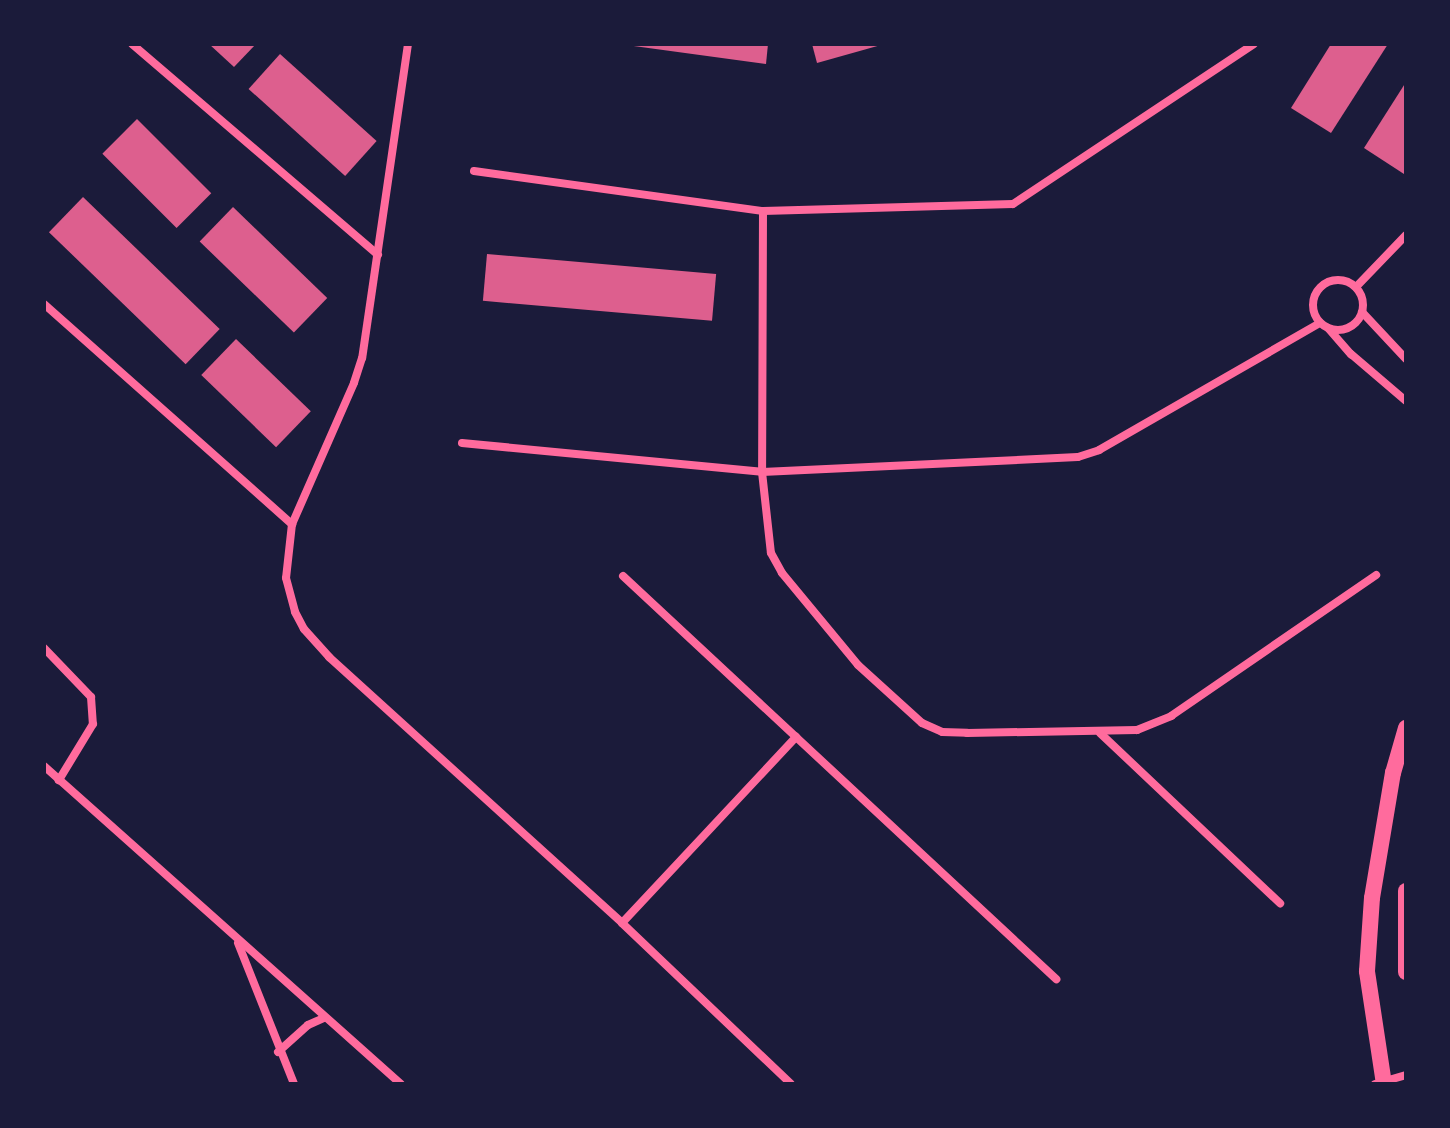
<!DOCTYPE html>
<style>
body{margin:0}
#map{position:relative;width:1450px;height:1128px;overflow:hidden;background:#1b1b3a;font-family:Mulish,sans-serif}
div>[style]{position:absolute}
.building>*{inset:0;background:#dd5f8e;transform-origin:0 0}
.minor>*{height:8px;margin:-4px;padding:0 4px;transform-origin:4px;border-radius:4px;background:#ff6b9d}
.minor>.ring{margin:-4px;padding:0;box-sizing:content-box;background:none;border:8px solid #ff6b9d;border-radius:50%}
.secondary>*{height:16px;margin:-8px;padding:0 8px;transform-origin:8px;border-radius:8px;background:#ff6b9d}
span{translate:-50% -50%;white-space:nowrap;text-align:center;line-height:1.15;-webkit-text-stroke:8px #1b1b3a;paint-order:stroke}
.frame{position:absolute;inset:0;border:46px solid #1b1b3a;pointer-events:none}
</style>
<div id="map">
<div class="building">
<div style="clip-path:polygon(209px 44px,256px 44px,234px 67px)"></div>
<div style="clip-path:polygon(619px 44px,768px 44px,766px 64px)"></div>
<div style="clip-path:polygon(812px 44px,881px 44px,881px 45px,817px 63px)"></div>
<div style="clip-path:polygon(1331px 44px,1388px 44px,1331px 133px,1291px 108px)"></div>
<div style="left:280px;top:54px;width:130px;height:47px;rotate:42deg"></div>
<div style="clip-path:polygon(1406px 82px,1406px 170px,1404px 174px,1364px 148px)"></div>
<div style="left:137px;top:119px;width:105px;height:49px;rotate:45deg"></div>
<div style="left:83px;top:197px;width:190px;height:49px;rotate:44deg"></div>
<div style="left:233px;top:207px;width:131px;height:48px;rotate:44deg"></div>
<div style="left:487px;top:254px;width:230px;height:47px;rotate:5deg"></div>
<div style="left:236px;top:339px;width:104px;height:50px;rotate:44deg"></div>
</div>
<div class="minor">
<div style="left:132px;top:44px;width:324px;rotate:40.6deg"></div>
<div style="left:408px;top:44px;width:317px;rotate:98.3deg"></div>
<div style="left:362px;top:358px;width:26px;rotate:108deg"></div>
<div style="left:354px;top:383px;width:154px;rotate:113.7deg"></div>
<div style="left:292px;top:524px;width:54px;rotate:96.3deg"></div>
<div style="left:286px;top:578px;width:35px;rotate:75deg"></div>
<div style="left:295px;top:612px;width:19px;rotate:62deg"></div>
<div style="left:304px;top:629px;width:38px;rotate:48deg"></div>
<div style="left:329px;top:657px;width:396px;rotate:42.2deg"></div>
<div style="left:622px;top:923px;width:233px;rotate:43.6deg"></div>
<div style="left:474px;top:171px;width:292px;rotate:7.9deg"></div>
<div style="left:763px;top:211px;width:250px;rotate:-1.6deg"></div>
<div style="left:1013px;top:204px;width:289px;rotate:-33.6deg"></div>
<div style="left:763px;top:211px;width:261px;rotate:90.2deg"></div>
<div style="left:762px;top:472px;width:81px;rotate:83.7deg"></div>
<div style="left:771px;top:553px;width:23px;rotate:61deg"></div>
<div style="left:782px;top:573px;width:119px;rotate:50.4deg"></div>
<div style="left:858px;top:665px;width:86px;rotate:42.2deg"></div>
<div style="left:922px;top:723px;width:22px;rotate:24deg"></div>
<div style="left:942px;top:732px;width:25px;rotate:2deg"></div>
<div style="left:967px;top:733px;width:170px;rotate:-1deg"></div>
<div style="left:1137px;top:730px;width:37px;rotate:-22deg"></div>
<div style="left:1171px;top:716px;width:249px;rotate:-34.5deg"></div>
<div class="ring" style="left:1313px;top:280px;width:42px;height:42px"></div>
<div style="left:1356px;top:287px;width:72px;rotate:-46.1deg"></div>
<div style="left:44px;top:304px;width:332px;rotate:41.6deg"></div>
<div style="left:1362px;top:312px;width:64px;rotate:46.9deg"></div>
<div style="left:1328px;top:328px;width:35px;rotate:49deg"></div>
<div style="left:1351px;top:354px;width:72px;rotate:40.5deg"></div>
<div style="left:462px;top:443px;width:301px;rotate:5.5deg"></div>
<div style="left:762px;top:472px;width:316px;rotate:-2.7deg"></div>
<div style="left:1078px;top:457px;width:22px;rotate:-18deg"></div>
<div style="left:1099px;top:450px;width:255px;rotate:-29.9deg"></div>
<div style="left:623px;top:576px;width:592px;rotate:42.94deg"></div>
<div style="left:44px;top:648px;width:68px;rotate:46.2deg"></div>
<div style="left:91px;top:697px;width:27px;rotate:86deg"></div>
<div style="left:93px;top:724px;width:66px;rotate:121.3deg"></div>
<div style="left:1100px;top:733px;width:248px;rotate:43.4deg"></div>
<div style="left:44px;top:766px;width:478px;rotate:41.7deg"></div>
<div style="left:622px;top:923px;width:255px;rotate:-46.9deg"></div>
<div style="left:238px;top:943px;width:152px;rotate:68.3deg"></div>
<div style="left:278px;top:1052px;width:40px;rotate:-42deg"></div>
<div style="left:308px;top:1025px;width:17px;rotate:-24deg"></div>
<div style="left:1375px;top:1084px;width:32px;rotate:-16deg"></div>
</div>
<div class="secondary">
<div style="left:1406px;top:891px;width:81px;rotate:90deg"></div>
<div style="left:1384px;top:1084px;width:114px;rotate:-98.6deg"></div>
<div style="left:1367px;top:971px;width:73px;rotate:-86.1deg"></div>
<div style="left:1372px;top:898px;width:127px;rotate:-80.5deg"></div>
<div style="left:1393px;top:773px;width:47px;rotate:-73.9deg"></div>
</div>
<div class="frame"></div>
</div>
